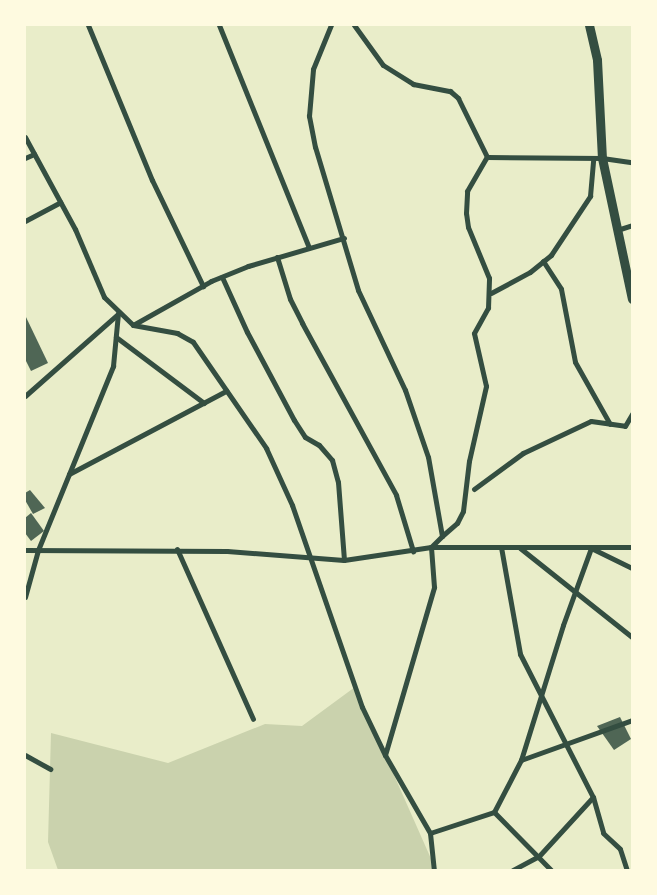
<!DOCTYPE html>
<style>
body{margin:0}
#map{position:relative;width:657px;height:895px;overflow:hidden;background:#e9edc9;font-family:"DM Sans",sans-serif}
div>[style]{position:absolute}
.green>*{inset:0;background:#cad2ad}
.building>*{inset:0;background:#4f6655}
.minor>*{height:5px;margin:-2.5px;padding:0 2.5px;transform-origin:2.5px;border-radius:2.5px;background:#344e41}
.tertiary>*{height:9px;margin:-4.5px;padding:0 4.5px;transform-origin:4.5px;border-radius:4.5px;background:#344e41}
span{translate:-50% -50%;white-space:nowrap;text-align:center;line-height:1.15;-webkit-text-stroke:4px #fefae0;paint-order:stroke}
.frame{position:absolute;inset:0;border:26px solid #fefae0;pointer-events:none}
</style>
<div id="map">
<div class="green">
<div style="clip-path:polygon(355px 687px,436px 870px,58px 870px,48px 842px,51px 733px,168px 763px,265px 724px,302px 726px)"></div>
</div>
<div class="building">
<div style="clip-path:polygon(25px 315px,48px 363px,31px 371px,25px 359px)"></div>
<div style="clip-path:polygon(30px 490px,45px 508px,33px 514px,25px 500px,25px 493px)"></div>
<div style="clip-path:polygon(31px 513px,44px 531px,31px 541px,25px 533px,25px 518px)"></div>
<div style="clip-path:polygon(620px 717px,631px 739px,614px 750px,597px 726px)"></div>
</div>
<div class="minor">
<div style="left:88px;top:25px;width:168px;rotate:67.6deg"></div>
<div style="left:152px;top:180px;width:118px;rotate:64.3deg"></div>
<div style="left:219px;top:25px;width:240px;rotate:68deg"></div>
<div style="left:354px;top:25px;width:49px;rotate:54.1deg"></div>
<div style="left:383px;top:65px;width:36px;rotate:32deg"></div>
<div style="left:413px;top:84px;width:38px;rotate:11deg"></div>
<div style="left:450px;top:91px;width:11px;rotate:41deg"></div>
<div style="left:458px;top:98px;width:66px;rotate:63.8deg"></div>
<div style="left:487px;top:157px;width:115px;rotate:0.5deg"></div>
<div style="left:602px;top:158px;width:30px;rotate:8deg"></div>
<div style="left:25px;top:137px;width:105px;rotate:61.5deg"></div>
<div style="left:75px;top:229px;width:74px;rotate:66.9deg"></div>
<div style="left:104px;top:297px;width:40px;rotate:44deg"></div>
<div style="left:133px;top:325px;width:45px;rotate:10.3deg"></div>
<div style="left:177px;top:333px;width:18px;rotate:29deg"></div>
<div style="left:193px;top:342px;width:129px;rotate:55.4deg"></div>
<div style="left:266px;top:448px;width:63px;rotate:65.5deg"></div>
<div style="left:292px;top:505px;width:214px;rotate:70.9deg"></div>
<div style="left:362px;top:707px;width:53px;rotate:64.4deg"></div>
<div style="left:385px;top:755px;width:175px;rotate:-73.7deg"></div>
<div style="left:434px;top:587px;width:40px;rotate:-94.3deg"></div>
<div style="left:431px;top:547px;width:16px;rotate:-45deg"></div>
<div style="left:442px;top:536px;width:80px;rotate:-100deg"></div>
<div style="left:428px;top:457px;width:71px;rotate:-108.9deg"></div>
<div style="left:405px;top:390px;width:110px;rotate:-115.2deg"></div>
<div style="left:358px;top:290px;width:149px;rotate:-106.7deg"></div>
<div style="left:315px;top:147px;width:32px;rotate:-101deg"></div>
<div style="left:309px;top:116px;width:47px;rotate:-85.1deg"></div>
<div style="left:313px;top:69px;width:48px;rotate:-67.8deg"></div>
<div style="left:25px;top:158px;width:10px;rotate:-24deg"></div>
<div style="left:25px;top:221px;width:40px;rotate:-28deg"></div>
<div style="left:617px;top:230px;width:16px;rotate:-18deg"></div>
<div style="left:277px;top:257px;width:44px;rotate:72.8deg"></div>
<div style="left:290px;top:299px;width:27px;rotate:63deg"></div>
<div style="left:302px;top:323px;width:196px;rotate:61.3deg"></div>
<div style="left:396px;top:495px;width:59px;rotate:73.1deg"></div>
<div style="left:543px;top:261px;width:33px;rotate:57deg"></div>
<div style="left:561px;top:289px;width:74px;rotate:79.1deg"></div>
<div style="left:575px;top:362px;width:71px;rotate:60.6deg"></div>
<div style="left:222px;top:277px;width:60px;rotate:65.6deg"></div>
<div style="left:247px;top:332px;width:100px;rotate:61.9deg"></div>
<div style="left:294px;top:420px;width:20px;rotate:57deg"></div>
<div style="left:305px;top:437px;width:16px;rotate:30deg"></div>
<div style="left:319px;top:445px;width:20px;rotate:49deg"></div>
<div style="left:332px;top:460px;width:23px;rotate:75deg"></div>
<div style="left:338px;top:482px;width:78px;rotate:85.6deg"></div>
<div style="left:491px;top:293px;width:44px;rotate:-28.3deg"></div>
<div style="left:530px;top:272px;width:27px;rotate:-39deg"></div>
<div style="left:551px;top:255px;width:71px;rotate:-56.5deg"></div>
<div style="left:590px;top:196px;width:38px;rotate:-85deg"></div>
<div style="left:133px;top:325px;width:90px;rotate:-29.4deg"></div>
<div style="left:211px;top:281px;width:40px;rotate:-22deg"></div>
<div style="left:248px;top:266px;width:100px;rotate:-16.3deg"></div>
<div style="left:116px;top:337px;width:110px;rotate:36.9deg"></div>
<div style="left:25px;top:396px;width:124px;rotate:-41.4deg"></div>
<div style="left:69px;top:474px;width:178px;rotate:-27.9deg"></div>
<div style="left:474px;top:489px;width:61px;rotate:-36.3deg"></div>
<div style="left:523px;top:453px;width:75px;rotate:-25.2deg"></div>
<div style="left:591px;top:421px;width:34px;rotate:8deg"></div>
<div style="left:625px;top:426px;width:14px;rotate:-60deg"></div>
<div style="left:442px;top:536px;width:20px;rotate:-41deg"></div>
<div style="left:457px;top:523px;width:13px;rotate:-63deg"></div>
<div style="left:463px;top:511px;width:50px;rotate:-83.2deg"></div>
<div style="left:469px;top:461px;width:77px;rotate:-77.2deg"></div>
<div style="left:486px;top:386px;width:54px;rotate:-102.8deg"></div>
<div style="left:474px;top:333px;width:29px;rotate:-61deg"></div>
<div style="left:488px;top:308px;width:30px;rotate:-88deg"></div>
<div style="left:489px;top:278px;width:55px;rotate:-112.4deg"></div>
<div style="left:468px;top:227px;width:14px;rotate:-98deg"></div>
<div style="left:466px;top:213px;width:22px;rotate:-87deg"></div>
<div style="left:467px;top:191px;width:39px;rotate:-60deg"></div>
<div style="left:501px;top:547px;width:109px;rotate:79.9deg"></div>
<div style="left:520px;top:654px;width:161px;rotate:63deg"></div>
<div style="left:593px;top:797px;width:80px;rotate:132.5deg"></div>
<div style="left:539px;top:856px;width:30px;rotate:152deg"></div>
<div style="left:520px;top:548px;width:143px;rotate:38.5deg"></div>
<div style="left:177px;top:549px;width:186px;rotate:65.9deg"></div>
<div style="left:25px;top:550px;width:202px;rotate:0.3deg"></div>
<div style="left:227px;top:551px;width:117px;rotate:4.4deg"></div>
<div style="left:344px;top:560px;width:88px;rotate:-8.5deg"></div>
<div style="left:431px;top:547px;width:201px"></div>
<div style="left:25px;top:597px;width:49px;rotate:-74.5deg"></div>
<div style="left:38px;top:550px;width:199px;rotate:-67.8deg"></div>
<div style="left:113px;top:366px;width:53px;rotate:-84.6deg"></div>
<div style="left:25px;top:755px;width:29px;rotate:29deg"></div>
<div style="left:385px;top:755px;width:90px;rotate:60deg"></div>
<div style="left:430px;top:833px;width:37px;rotate:84deg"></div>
<div style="left:521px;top:760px;width:118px;rotate:-19.8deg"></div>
<div style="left:593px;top:797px;width:37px;rotate:74deg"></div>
<div style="left:603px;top:833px;width:23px;rotate:43deg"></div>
<div style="left:620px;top:849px;width:22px;rotate:72deg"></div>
<div style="left:494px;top:812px;width:81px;rotate:45.5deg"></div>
<div style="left:430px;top:833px;width:67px;rotate:-18.2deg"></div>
<div style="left:494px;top:812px;width:59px;rotate:-62.6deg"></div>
<div style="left:521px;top:760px;width:141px;rotate:-72.7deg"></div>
<div style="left:563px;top:625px;width:82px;rotate:-70deg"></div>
<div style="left:591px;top:548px;width:46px;rotate:26deg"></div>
</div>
<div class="tertiary">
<div style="left:589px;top:25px;width:36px;rotate:77deg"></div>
<div style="left:597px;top:60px;width:98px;rotate:87.1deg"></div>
<div style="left:602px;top:158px;width:144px;rotate:78deg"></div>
</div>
<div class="frame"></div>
</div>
